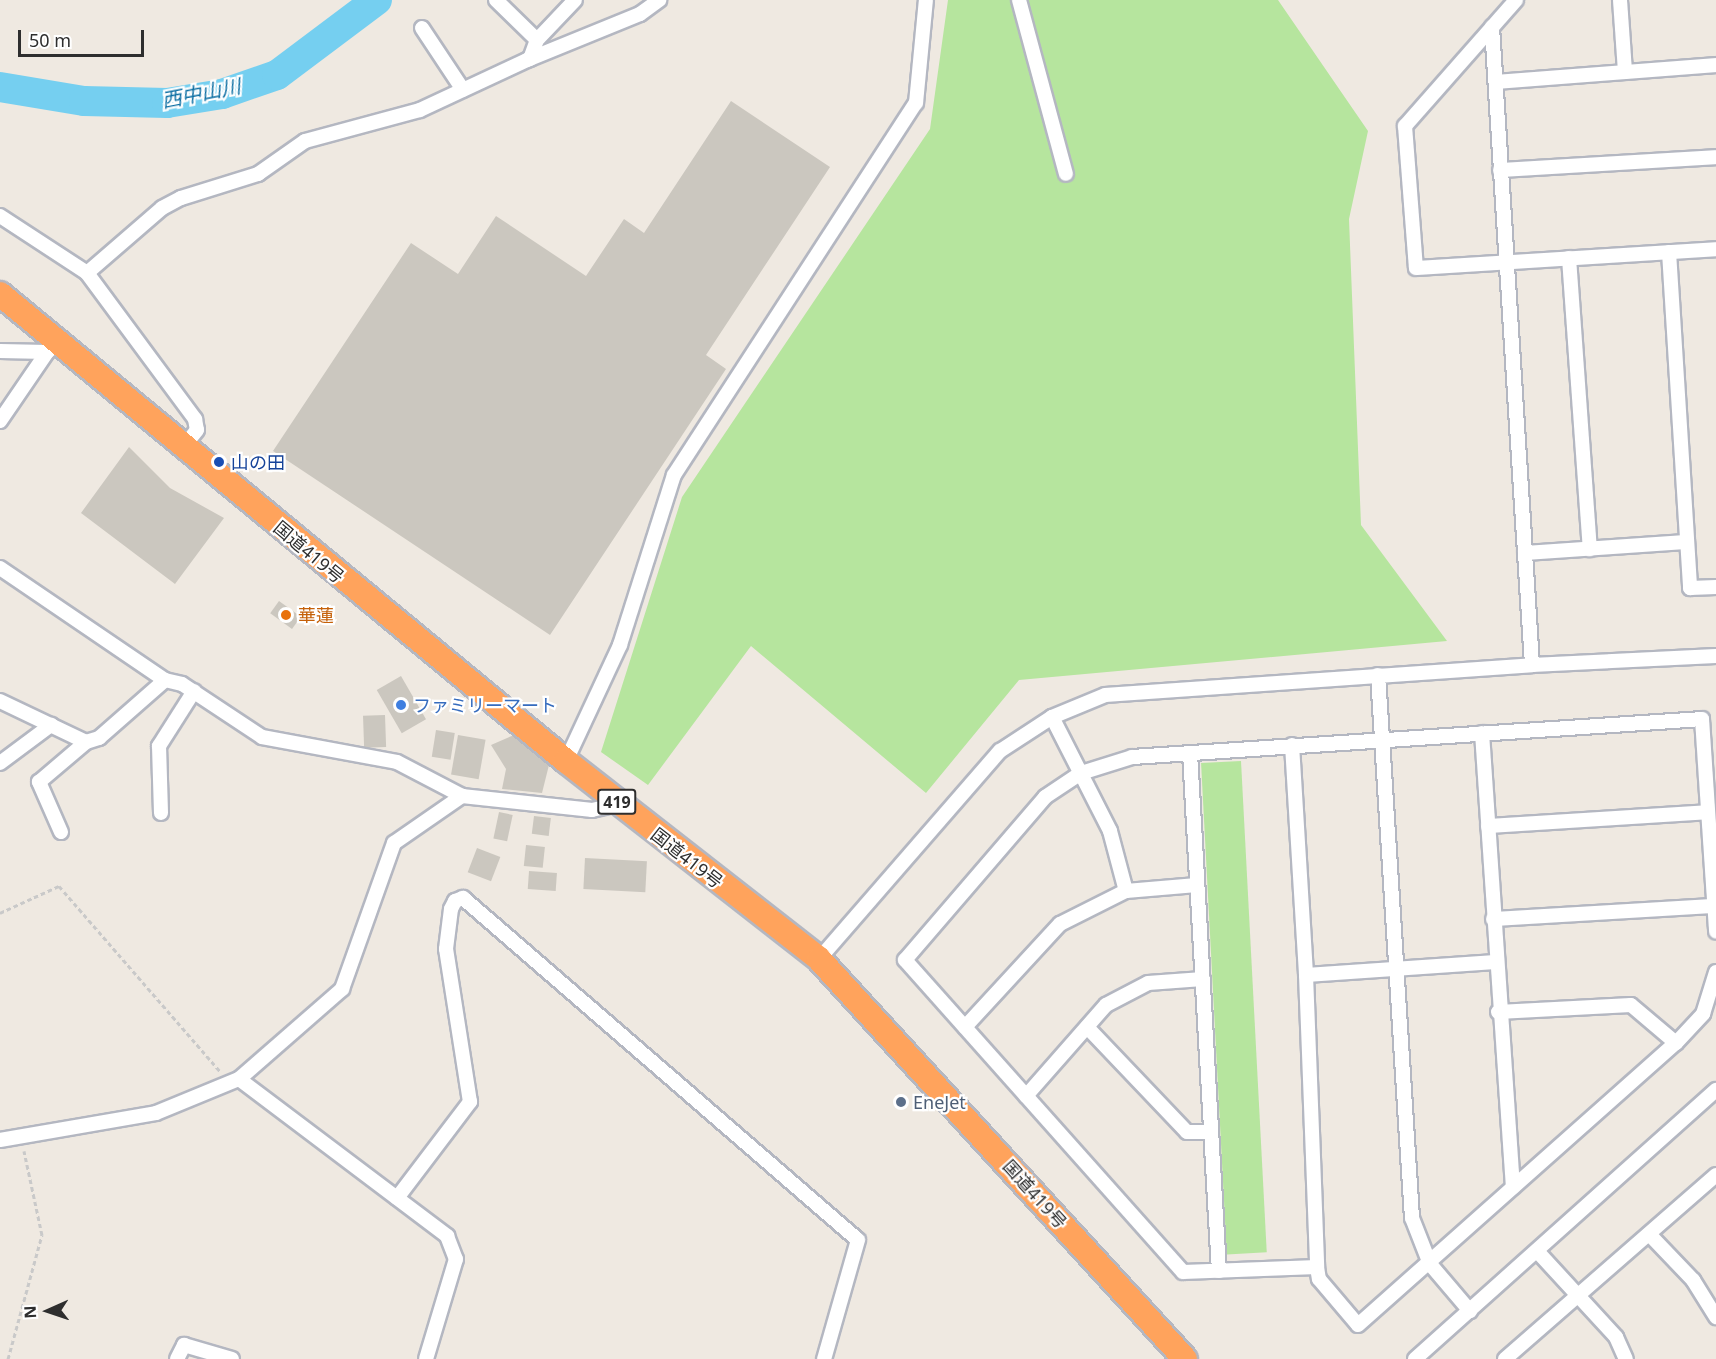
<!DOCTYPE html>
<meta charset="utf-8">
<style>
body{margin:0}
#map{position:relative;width:1716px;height:1359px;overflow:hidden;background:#efe9e1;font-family:"Noto Sans","Noto Sans JP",sans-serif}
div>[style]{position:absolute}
.green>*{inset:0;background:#b6e59e;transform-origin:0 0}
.river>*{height:30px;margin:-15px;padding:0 15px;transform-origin:15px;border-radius:15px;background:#75cff0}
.building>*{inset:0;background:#cbc7bf;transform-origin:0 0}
.path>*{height:3px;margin-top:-1.5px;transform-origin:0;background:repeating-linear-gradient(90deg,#c9c9c9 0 4.5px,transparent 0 7.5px)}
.roads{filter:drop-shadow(2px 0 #b4b7c1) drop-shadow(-2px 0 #b4b7c1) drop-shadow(0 2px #b4b7c1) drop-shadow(0 -2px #b4b7c1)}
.street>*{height:14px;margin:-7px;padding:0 7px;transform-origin:7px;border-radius:7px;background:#fff}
.highway>*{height:24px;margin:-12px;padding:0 12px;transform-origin:12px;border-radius:12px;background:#ffa35c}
.dots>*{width:16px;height:16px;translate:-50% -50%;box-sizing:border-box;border:3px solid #fff;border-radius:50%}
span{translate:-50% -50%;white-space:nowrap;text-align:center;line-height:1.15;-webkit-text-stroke:4.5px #fff;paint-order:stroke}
.shield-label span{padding:2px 4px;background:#fff;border:2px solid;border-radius:4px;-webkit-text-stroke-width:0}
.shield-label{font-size:16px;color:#2e2e2e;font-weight:700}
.transit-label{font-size:18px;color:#164399}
.left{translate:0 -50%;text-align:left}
.street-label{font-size:18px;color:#2e2e2e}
.food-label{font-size:18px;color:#c56008}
.shop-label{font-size:18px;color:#366cbe}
.service-label{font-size:18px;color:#4e5e75}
.water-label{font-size:20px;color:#0d6fa3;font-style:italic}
.north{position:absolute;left:18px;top:1281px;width:60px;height:60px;-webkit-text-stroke:4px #fff;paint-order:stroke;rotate:267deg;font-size:16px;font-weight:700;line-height:24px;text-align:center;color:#2e2e2e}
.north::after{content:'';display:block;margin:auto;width:21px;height:27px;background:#2e2e2e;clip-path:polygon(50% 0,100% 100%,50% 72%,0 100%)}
.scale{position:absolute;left:18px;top:30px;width:126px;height:27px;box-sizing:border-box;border:3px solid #2e2e2e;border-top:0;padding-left:8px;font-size:18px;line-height:21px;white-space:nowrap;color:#2e2e2e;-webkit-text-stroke:4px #fff;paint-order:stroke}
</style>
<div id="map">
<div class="green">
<div style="clip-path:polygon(948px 0,1278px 0,1368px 131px,1349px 219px,1361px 525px,1447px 641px,1019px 680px,926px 793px,751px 646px,648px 785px,601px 752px,682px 497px,930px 129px)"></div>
<div style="left:1241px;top:761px;width:492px;height:40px;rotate:87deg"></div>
</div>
<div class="river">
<div style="left:0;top:87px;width:85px;rotate:9.5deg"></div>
<div style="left:84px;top:101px;width:83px;rotate:1.4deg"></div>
<div style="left:167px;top:103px;width:56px;rotate:-9.3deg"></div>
<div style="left:222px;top:94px;width:58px;rotate:-19.1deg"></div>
<div style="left:277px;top:75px;width:125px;rotate:-36.9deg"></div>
</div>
<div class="building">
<div style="clip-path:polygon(731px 101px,830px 167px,706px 355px,726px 369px,550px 635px,273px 451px,411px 243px,458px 274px,496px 216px,586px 276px,624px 219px,644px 233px)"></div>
<div style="clip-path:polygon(129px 447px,170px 488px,224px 518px,175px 584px,81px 513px)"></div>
<div style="left:279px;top:601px;width:27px;height:15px;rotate:36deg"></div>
<div style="left:401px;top:676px;width:50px;height:28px;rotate:60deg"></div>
<div style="left:385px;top:715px;width:32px;height:22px;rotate:88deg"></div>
<div style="left:436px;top:730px;width:19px;height:27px;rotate:9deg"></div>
<div style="left:458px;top:735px;width:28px;height:40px;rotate:10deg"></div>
<div style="clip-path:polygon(514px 735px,549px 765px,542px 793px,502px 789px,506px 769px,491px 745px)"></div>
<div style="left:499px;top:812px;width:14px;height:27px;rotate:12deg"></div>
<div style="left:534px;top:816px;width:17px;height:18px;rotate:7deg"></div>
<div style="left:526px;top:845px;width:19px;height:21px;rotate:6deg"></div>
<div style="left:477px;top:848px;width:25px;height:26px;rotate:21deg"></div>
<div style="left:585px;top:858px;width:62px;height:31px;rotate:3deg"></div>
<div style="left:529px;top:871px;width:28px;height:18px;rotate:4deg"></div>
</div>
<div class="path">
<div style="left:0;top:913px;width:65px;rotate:-24.6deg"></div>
<div style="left:59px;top:886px;width:245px;rotate:49deg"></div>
<div style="left:8px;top:1359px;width:129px;rotate:-74.7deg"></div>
<div style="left:42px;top:1235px;width:86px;rotate:-102.1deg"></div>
</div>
<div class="roads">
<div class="street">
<div style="left:496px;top:0;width:57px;rotate:44.3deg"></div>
<div style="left:1019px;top:0;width:180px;rotate:74.9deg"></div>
<div style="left:1516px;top:0;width:168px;rotate:131.4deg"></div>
<div style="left:1405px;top:126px;width:142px;rotate:85.6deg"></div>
<div style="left:1416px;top:268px;width:301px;rotate:-3.6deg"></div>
<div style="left:1620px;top:0;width:72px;rotate:86deg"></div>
<div style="left:1492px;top:27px;width:639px;rotate:86.41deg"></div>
<div style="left:422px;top:28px;width:74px;rotate:56.5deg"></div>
<div style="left:530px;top:59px;width:20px;rotate:-70deg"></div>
<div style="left:537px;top:40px;width:55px;rotate:-46.5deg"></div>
<div style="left:1496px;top:82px;width:221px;rotate:-4.4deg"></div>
<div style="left:1500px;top:170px;width:216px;rotate:-3.4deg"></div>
<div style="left:0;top:216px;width:104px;rotate:33.2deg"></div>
<div style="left:87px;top:273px;width:182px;rotate:53.5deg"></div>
<div style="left:195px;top:419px;width:11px;rotate:80deg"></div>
<div style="left:197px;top:430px;width:19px;rotate:129deg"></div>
<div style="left:1669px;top:252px;width:337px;rotate:86.4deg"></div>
<div style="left:1690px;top:588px;width:26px;rotate:-2deg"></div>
<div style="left:1569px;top:258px;width:292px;rotate:85.9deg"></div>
<div style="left:87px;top:273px;width:99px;rotate:-40.9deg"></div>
<div style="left:162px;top:208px;width:21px;rotate:-28deg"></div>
<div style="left:181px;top:198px;width:81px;rotate:-17.3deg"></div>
<div style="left:258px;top:174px;width:57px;rotate:-35.1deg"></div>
<div style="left:305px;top:141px;width:119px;rotate:-15.1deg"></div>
<div style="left:420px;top:110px;width:118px;rotate:-25deg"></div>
<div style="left:527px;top:60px;width:122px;rotate:-22.2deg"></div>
<div style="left:640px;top:14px;width:24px;rotate:-36deg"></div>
<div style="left:0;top:351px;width:47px;rotate:1.2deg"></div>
<div style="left:47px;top:352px;width:6px;rotate:-39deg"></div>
<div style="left:0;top:421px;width:83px;rotate:-55.7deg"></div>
<div style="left:1525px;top:553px;width:161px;rotate:-3.9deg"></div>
<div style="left:0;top:568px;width:199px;rotate:34.2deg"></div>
<div style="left:1378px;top:675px;width:544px;rotate:86.42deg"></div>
<div style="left:1412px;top:1218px;width:49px;rotate:68.6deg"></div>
<div style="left:1430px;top:1264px;width:62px;rotate:49.6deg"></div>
<div style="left:0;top:701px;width:95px;rotate:25.5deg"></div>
<div style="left:86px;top:742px;width:14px;rotate:-17deg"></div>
<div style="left:99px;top:738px;width:88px;rotate:-41.3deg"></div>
<div style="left:165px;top:680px;width:17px;rotate:13deg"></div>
<div style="left:182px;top:684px;width:96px;rotate:33.5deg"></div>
<div style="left:262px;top:737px;width:137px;rotate:10.5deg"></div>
<div style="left:397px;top:762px;width:73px;rotate:27.6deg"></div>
<div style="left:462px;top:796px;width:131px;rotate:6.1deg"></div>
<div style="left:592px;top:810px;width:28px;rotate:-13deg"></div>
<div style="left:1052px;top:717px;width:128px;rotate:63deg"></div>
<div style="left:1110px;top:831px;width:62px;rotate:75.1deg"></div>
<div style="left:1482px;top:733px;width:455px;rotate:86.1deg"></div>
<div style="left:1292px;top:745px;width:230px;rotate:86.5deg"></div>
<div style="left:1306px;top:975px;width:292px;rotate:87.8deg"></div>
<div style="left:1317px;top:1267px;width:12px;rotate:81deg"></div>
<div style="left:1319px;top:1279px;width:60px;rotate:49.7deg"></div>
<div style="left:1358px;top:1325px;width:425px;rotate:-41.6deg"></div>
<div style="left:1676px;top:1043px;width:40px;rotate:-47deg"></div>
<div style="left:1703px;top:1014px;width:44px;rotate:-72.8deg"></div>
<div style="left:1190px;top:753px;width:519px;rotate:86.8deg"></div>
<div style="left:566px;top:761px;width:128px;rotate:-65deg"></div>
<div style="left:620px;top:645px;width:178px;rotate:-72.4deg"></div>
<div style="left:674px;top:475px;width:444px;rotate:-57deg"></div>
<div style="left:916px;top:103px;width:103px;rotate:-84.5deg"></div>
<div style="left:0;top:763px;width:64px;rotate:-36.7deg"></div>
<div style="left:161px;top:813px;width:67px;rotate:-91.7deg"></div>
<div style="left:159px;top:746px;width:65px;rotate:-57.5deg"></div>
<div style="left:1488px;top:826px;width:220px;rotate:-3.6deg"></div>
<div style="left:61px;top:832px;width:55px;rotate:-113.7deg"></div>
<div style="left:39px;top:782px;width:62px;rotate:-40.4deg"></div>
<div style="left:1493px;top:919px;width:221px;rotate:-3.4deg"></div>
<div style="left:819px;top:959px;width:276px;rotate:-49deg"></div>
<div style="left:1000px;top:751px;width:62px;rotate:-33.2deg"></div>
<div style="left:1052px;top:717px;width:57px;rotate:-22.5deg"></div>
<div style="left:1105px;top:695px;width:428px;rotate:-4deg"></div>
<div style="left:1532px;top:665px;width:184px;rotate:-2.8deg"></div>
<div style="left:1306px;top:975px;width:190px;rotate:-3.9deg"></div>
<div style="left:1498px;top:1012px;width:133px;rotate:-3deg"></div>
<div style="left:1631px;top:1005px;width:59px;rotate:40.2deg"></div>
<div style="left:965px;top:1027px;width:140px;rotate:-47.3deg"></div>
<div style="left:1060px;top:924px;width:74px;rotate:-26.6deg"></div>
<div style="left:1126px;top:891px;width:71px;rotate:-4.8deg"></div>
<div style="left:1087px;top:1027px;width:145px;rotate:46.4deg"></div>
<div style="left:1187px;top:1132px;width:24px"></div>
<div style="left:239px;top:1079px;width:261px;rotate:37deg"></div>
<div style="left:447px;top:1236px;width:25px;rotate:69deg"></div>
<div style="left:456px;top:1259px;width:104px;rotate:106.7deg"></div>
<div style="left:1026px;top:1096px;width:121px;rotate:-48.7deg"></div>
<div style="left:1106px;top:1005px;width:47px;rotate:-27.6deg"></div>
<div style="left:1148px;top:983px;width:55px;rotate:-4.2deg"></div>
<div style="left:0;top:1140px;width:158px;rotate:-9.8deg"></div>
<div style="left:156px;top:1113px;width:90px;rotate:-22.3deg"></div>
<div style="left:239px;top:1079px;width:137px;rotate:-41.1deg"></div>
<div style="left:342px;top:989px;width:155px;rotate:-70.4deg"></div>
<div style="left:394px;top:843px;width:83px;rotate:-34.7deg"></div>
<div style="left:397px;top:1198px;width:121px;rotate:-52.8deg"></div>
<div style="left:470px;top:1102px;width:155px;rotate:-98.9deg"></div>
<div style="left:446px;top:949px;width:40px;rotate:-82.9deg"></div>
<div style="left:451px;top:909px;width:9px;rotate:-63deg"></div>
<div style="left:455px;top:901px;width:9px;rotate:-21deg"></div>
<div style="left:463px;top:898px;width:522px;rotate:40.89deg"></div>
<div style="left:858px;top:1240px;width:124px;rotate:105.9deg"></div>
<div style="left:1649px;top:1234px;width:64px;rotate:46.3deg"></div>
<div style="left:1693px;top:1280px;width:44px;rotate:58.1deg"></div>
<div style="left:1537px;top:1251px;width:117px;rotate:47.4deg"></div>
<div style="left:1616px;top:1337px;width:24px;rotate:66deg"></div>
<div style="left:1317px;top:1267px;width:134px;rotate:177.9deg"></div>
<div style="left:1183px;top:1272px;width:418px;rotate:-131.7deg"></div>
<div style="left:905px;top:960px;width:215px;rotate:-49.3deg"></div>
<div style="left:1045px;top:797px;width:43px;rotate:-33.7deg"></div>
<div style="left:1081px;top:773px;width:53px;rotate:-17.4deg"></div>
<div style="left:1132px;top:757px;width:571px;rotate:-3.81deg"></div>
<div style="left:1702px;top:719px;width:213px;rotate:86.2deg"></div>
<div style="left:177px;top:1359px;width:16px;rotate:-63deg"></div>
<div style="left:184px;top:1345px;width:50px;rotate:16.3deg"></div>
<div style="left:1415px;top:1359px;width:404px;rotate:-41.8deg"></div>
<div style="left:1505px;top:1359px;width:280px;rotate:-41.1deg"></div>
</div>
<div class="highway">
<div style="left:0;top:294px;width:734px;rotate:39.53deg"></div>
<div style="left:566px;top:761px;width:321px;rotate:38deg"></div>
<div style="left:819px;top:959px;width:542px;rotate:47.54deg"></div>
</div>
</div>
<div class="dots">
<div style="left:219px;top:462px;background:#1a4fb4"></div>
<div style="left:286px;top:615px;background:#e8710a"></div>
<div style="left:401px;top:705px;background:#3f7fe0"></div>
<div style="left:901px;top:1102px;background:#5c6f8a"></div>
</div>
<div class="shield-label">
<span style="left:617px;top:802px">419</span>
</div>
<div class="transit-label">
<span class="left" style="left:231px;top:462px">山の田</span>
</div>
<div class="street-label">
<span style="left:309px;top:552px;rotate:40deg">国道419号</span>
<span style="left:687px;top:858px;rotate:38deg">国道419号</span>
<span style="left:1035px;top:1194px;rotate:48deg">国道419号</span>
</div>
<div class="food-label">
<span class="left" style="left:298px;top:615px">華蓮</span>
</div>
<div class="shop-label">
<span class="left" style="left:413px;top:705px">ファミリーマート</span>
</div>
<div class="service-label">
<span class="left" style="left:913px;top:1102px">EneJet</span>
</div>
<div class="water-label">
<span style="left:201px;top:93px;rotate:-11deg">西中山川</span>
</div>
<div class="north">N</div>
<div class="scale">50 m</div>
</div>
